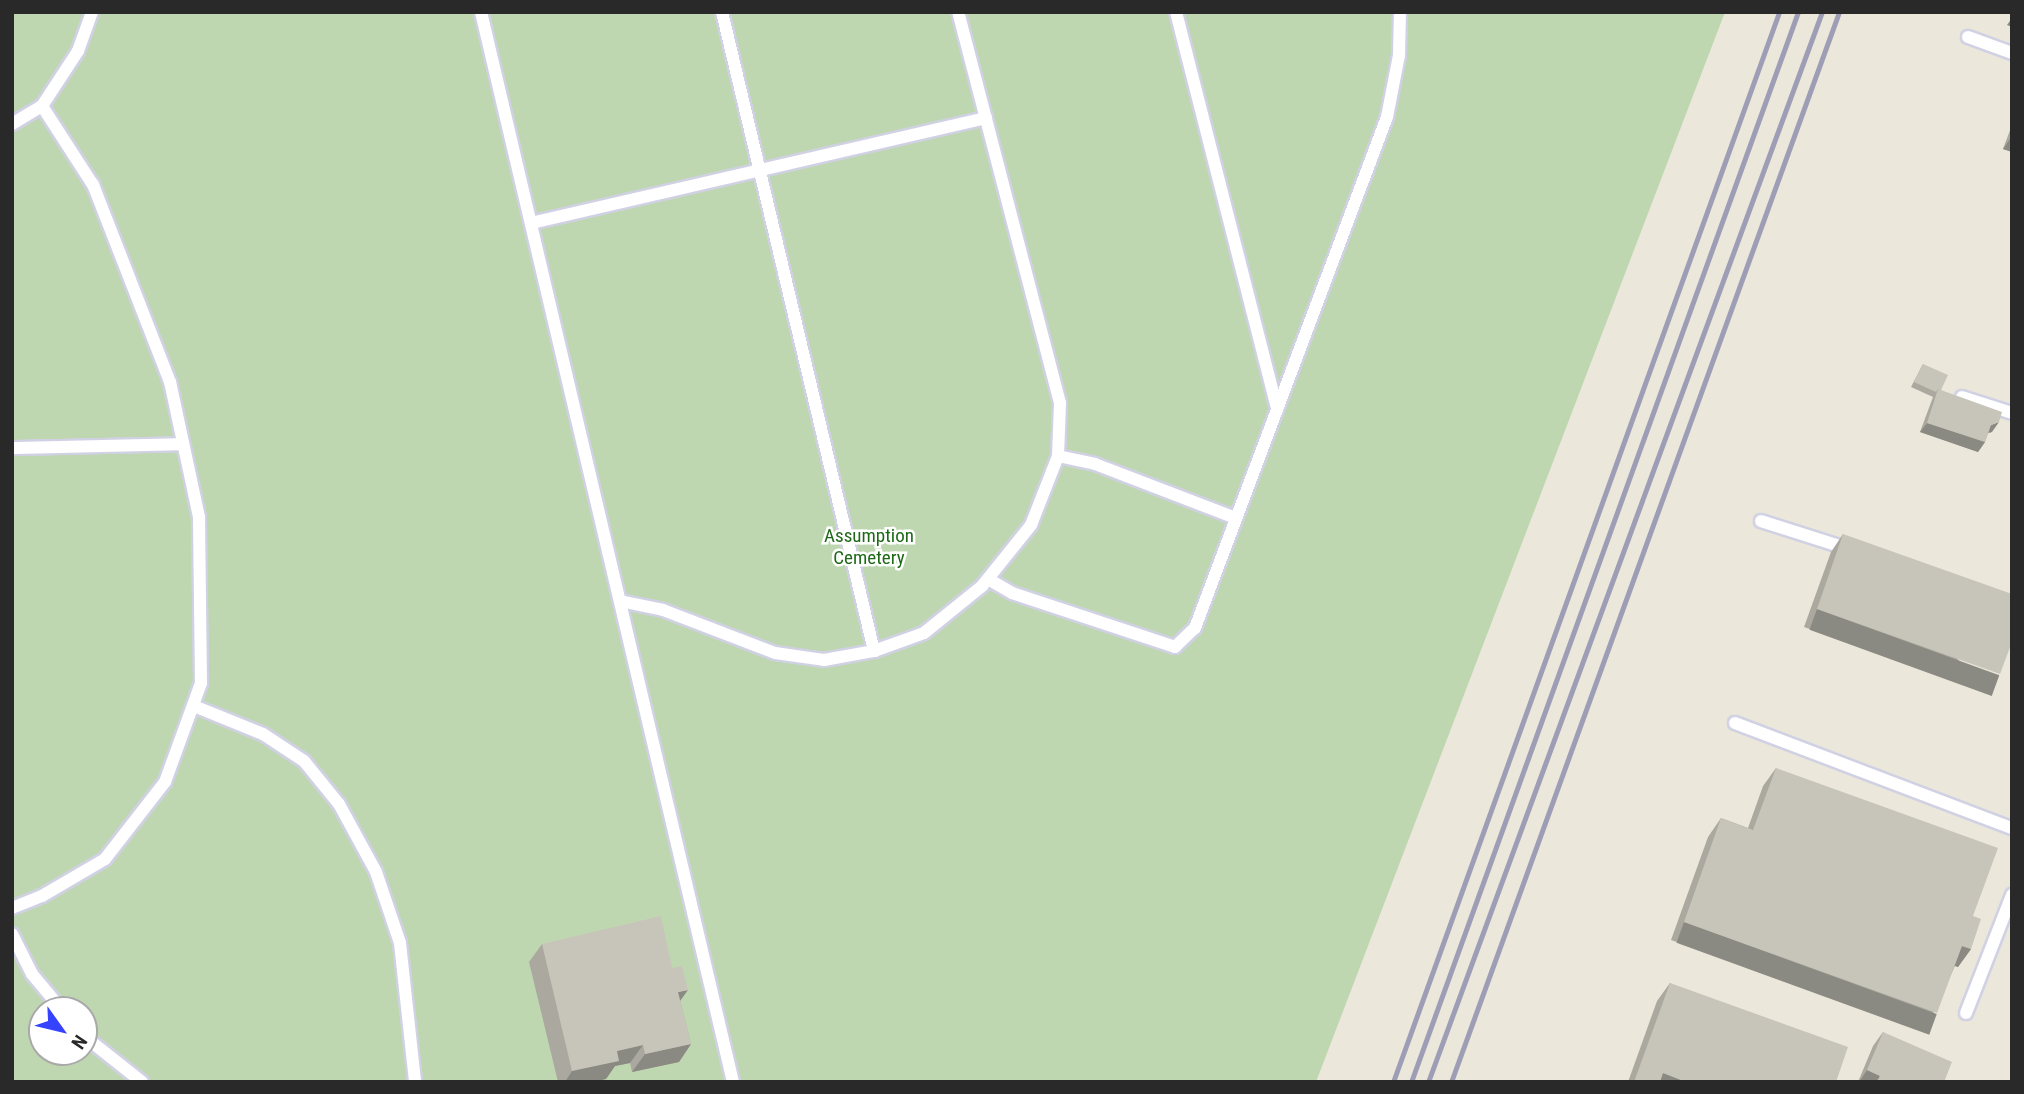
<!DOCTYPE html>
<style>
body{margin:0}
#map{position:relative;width:2024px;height:1094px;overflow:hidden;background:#ece7db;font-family:"Roboto Condensed",sans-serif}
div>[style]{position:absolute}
.cemetery>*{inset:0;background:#bfd7b1}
.roads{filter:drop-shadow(2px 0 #d0d1e3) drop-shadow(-2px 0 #d0d1e3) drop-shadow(0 2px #d0d1e3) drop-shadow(0 -2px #d0d1e3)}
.service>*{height:12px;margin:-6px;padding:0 6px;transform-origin:6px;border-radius:6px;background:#fff}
.rail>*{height:5px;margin:-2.5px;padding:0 2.5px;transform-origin:2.5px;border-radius:2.5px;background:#9d9eb5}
.wall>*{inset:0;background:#aba99f}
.shaded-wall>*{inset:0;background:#8b8a82;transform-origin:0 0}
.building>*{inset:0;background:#c7c5b9}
span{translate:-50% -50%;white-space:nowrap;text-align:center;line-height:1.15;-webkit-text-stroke:5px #fff;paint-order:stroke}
.park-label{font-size:19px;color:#1e6917}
.frame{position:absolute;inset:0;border:14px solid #292929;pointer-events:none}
.north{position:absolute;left:28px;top:996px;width:70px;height:70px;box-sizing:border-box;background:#fff;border:2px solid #a9a9a9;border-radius:50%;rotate:124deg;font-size:19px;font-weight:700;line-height:28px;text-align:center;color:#292929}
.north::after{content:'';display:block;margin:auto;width:24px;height:32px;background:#3543ff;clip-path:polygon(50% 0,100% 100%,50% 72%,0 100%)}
</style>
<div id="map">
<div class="cemetery">
<div style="clip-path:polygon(evenodd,12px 12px,1725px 12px,1316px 1082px,12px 1082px,12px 12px,42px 1010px,84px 1010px,84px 1052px,42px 1052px,42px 1010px)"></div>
</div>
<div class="roads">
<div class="service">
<div style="left:481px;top:12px;width:1099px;rotate:76.75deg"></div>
<div style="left:722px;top:12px;width:657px;rotate:76.62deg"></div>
<div style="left:1176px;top:12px;width:410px;rotate:75.7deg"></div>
<div style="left:1968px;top:37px;width:47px;rotate:20deg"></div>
<div style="left:12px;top:124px;width:35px;rotate:-31deg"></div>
<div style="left:42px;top:106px;width:66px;rotate:-56.8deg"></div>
<div style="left:78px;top:51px;width:41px;rotate:-70.3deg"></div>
<div style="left:531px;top:223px;width:467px;rotate:-13deg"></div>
<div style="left:1962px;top:397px;width:52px;rotate:17.7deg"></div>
<div style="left:12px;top:448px;width:171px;rotate:-1.3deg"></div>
<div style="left:1058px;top:456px;width:38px;rotate:12deg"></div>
<div style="left:1095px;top:464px;width:151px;rotate:21deg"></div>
<div style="left:1761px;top:521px;width:92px;rotate:17.7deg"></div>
<div style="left:988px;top:579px;width:28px;rotate:30deg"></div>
<div style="left:1012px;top:593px;width:172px;rotate:18.3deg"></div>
<div style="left:1175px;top:647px;width:28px;rotate:-44deg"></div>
<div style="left:1195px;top:628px;width:546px;rotate:-69.41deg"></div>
<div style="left:1387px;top:117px;width:63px;rotate:-79deg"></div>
<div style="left:1399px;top:55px;width:43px;rotate:-88.7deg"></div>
<div style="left:620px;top:601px;width:44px;rotate:11.8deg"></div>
<div style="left:663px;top:610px;width:120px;rotate:21deg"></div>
<div style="left:775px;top:653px;width:49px;rotate:8.1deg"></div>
<div style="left:824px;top:660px;width:51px;rotate:-10.2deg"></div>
<div style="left:874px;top:651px;width:53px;rotate:-19.8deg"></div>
<div style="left:924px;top:633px;width:75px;rotate:-39deg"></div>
<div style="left:982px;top:586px;width:78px;rotate:-51.2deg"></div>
<div style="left:1031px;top:525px;width:74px;rotate:-68.6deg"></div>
<div style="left:1058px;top:456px;width:53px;rotate:-87.8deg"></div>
<div style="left:1060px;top:403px;width:404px;rotate:-104.6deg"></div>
<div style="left:194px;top:706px;width:74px;rotate:22.1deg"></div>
<div style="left:263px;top:734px;width:49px;rotate:33.4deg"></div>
<div style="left:304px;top:761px;width:55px;rotate:50.9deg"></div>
<div style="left:339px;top:804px;width:77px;rotate:61.4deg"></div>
<div style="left:376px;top:872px;width:75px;rotate:71.3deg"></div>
<div style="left:400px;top:943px;width:140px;rotate:83.8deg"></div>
<div style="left:1735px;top:723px;width:296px;rotate:20.8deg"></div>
<div style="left:12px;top:908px;width:32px;rotate:-22deg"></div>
<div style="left:42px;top:896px;width:73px;rotate:-30.4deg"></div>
<div style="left:105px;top:859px;width:98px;rotate:-52.1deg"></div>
<div style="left:165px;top:782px;width:105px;rotate:-70deg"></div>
<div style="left:201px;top:683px;width:166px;rotate:-90.7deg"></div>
<div style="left:199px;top:517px;width:138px;rotate:-102.1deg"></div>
<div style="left:170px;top:382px;width:212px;rotate:-111.3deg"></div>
<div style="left:93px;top:185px;width:94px;rotate:-122.8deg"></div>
<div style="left:12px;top:934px;width:45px;rotate:63.4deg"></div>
<div style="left:32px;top:974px;width:47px;rotate:50.2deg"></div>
<div style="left:1966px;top:1013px;width:127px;rotate:-68.7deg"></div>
<div style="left:84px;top:1036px;width:74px;rotate:38.4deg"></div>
</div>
</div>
<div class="rail">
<div style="left:1393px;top:1082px;width:1137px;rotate:-70.16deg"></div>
<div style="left:1411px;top:1082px;width:1138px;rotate:-70.12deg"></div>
<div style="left:1428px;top:1082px;width:1140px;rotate:-69.79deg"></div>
<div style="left:1451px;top:1082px;width:1138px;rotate:-70.07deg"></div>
</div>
<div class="wall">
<div style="clip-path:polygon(2012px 125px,2012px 152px,2003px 149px)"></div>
<div style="clip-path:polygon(1923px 364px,1941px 390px,1992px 432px,1988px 433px,1985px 442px,1978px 452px,1920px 432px,1933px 397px,1911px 387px)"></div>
<div style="clip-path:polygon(1843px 534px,1988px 692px,1804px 627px,1831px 552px)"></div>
<div style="clip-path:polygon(1776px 768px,1973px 916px,1971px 949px,1958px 967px,1955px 966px,1925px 1031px,1671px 940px,1708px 837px,1721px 818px,1748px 828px,1763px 786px)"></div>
<div style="clip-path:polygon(542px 944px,672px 968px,691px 1044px,679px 1062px,632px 1072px,630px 1063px,615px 1066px,606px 1079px,593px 1082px,558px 1082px,529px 962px)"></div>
<div style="clip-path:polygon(1670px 983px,1836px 1082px,1628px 1082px,1657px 1001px)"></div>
<div style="clip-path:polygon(1883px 1032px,1944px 1082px,1858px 1082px,1873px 1046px)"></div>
</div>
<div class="shaded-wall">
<div style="clip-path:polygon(2012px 18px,2012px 27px,2007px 25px)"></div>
<div style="clip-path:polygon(2012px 136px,2012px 152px,2003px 149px)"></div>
<div style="clip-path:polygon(1999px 422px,1992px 432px,1984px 434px,1991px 425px)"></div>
<div style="clip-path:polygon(1927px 423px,1985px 442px,1978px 452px,1920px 432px)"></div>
<div style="left:1817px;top:609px;width:194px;height:22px;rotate:20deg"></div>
<div style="left:1684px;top:922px;width:269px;height:22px;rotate:20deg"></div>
<div style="clip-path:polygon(1962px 946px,1971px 949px,1958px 967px,1949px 964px)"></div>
<div style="clip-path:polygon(688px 990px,675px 1008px,678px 992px)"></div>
<div style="clip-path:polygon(691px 1044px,679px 1062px,632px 1072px,645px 1054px)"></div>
<div style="clip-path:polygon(643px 1045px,630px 1063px,615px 1066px,606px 1079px,593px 1082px,565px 1082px,572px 1071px,617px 1051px)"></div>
<div style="clip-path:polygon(1867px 1070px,1880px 1076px,1876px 1082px,1859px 1082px)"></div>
<div style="clip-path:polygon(1663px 1073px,1686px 1082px,1657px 1082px)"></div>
</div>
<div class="building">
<div style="clip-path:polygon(1923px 364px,1948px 375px,1941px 390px,1938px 389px,1936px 392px,1914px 382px)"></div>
<div style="clip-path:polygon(1938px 389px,2002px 412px,1999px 422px,1991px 425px,1985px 442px,1927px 423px)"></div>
<div style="clip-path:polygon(1843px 534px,2012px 594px,2012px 642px,2000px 674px,1817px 609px)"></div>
<div style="clip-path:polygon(1776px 768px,1998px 848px,1973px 916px,1981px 919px,1971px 949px,1962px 946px,1937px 1013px,1684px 922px,1721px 818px,1753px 830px)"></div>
<div style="clip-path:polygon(661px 916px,672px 968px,682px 966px,688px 990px,678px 992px,691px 1044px,645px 1054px,643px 1045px,617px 1051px,619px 1061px,572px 1071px,542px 944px)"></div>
<div style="clip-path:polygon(1670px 983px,1848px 1047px,1836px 1082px,1686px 1082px,1663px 1073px,1660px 1082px,1634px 1082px)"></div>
<div style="clip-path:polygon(1883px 1032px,1952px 1062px,1944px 1082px,1877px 1082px,1880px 1076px,1867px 1070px)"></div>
</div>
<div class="park-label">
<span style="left:869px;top:547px">Assumption<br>Cemetery</span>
</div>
<div class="frame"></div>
<div class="north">N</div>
</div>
